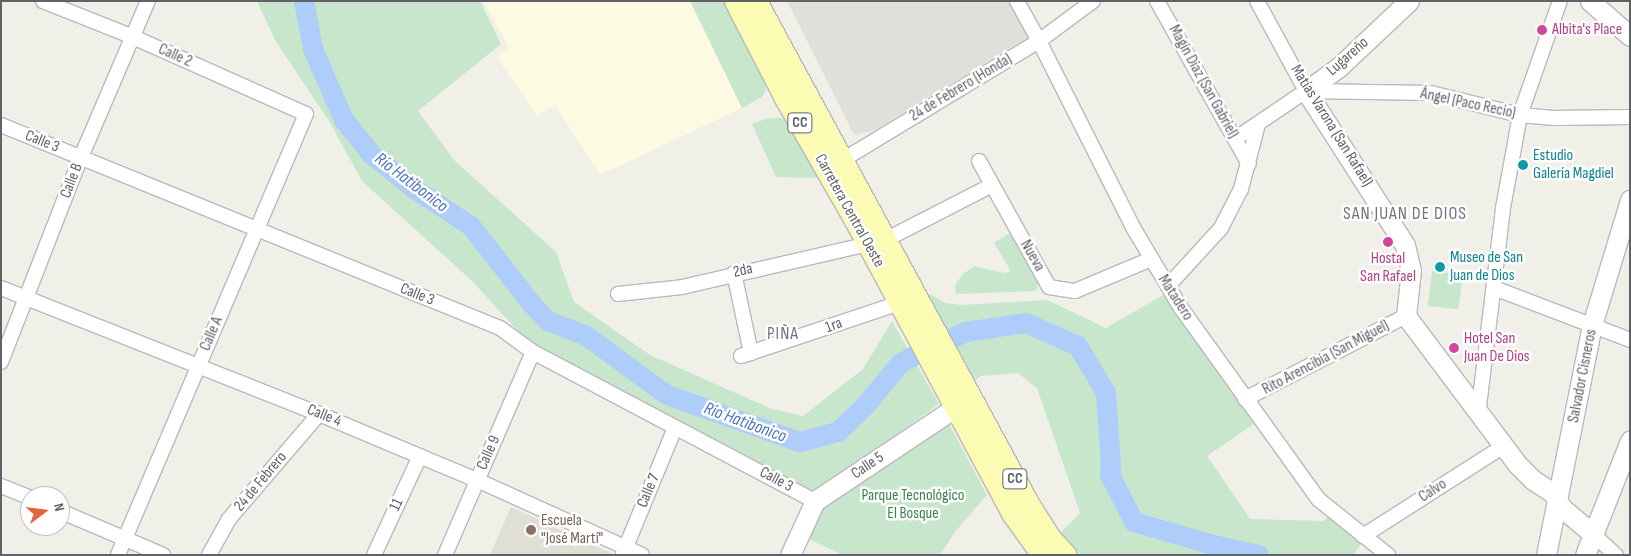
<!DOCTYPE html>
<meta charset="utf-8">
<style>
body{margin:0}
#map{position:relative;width:1631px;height:556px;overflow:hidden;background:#f0f0e8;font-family:"Sofia Sans Condensed",sans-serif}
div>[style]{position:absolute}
.commercial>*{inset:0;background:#fcfbe1}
.industrial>*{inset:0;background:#e0dfda}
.education>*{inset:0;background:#e0dfd6}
.green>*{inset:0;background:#c7e6cc;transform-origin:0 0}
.river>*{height:20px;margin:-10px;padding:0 10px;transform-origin:10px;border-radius:10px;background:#aecdfb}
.roads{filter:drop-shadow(1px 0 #b8b9be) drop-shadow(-1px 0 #b8b9be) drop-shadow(0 1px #b8b9be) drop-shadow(0 -1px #b8b9be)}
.street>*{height:14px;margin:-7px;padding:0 7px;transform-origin:7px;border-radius:7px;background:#fff}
.secondary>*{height:19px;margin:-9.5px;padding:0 9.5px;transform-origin:9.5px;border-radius:9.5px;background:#fff}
.primary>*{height:21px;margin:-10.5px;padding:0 10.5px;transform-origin:10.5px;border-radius:10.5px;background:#fbfbb3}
.dots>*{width:14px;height:14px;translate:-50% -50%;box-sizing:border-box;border:2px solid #fff;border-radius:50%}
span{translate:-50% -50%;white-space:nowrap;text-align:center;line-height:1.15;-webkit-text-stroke:5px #fff;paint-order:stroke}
.shield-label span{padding:1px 4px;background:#fff;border:1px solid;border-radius:4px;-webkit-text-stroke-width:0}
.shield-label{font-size:15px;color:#5f6267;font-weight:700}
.hotel-label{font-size:16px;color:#b23c85}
.left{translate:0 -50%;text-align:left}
.street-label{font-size:16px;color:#5f6267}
.culture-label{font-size:16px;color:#0d838f}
.park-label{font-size:16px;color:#3a834a}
.education-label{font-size:16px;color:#785e54}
.water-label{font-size:18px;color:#5074bf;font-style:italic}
.neighbourhood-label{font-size:18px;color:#707379;letter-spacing:1px}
.frame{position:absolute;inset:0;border:2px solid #5f6267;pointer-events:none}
.north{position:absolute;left:20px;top:486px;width:50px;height:50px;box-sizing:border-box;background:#fff;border:1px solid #bfc0c2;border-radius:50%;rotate:75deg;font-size:14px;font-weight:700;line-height:20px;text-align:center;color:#5f6267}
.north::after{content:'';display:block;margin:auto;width:18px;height:22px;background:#e1653e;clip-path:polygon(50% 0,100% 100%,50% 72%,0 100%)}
</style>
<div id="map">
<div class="commercial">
<div style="clip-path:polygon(483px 1px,690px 1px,742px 108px,600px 175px,555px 105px,537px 116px,497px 57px,509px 47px)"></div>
</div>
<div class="industrial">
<div style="clip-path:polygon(787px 1px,1012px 1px,1032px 35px,875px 130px,854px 135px)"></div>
</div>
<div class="education">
<div style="clip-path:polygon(511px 507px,613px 554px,613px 555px,490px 555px)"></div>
</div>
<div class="green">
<div style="clip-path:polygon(257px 1px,480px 1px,501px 44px,418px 111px,455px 161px,556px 252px,574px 302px,650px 355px,772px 409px,803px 416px,863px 369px,892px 321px,939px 404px,815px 493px,677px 427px,527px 341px,472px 281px,362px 181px,329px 121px,275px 40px)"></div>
<div style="clip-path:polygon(690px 1px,725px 1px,764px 80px,766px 89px,762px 97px,742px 108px)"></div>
<div style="clip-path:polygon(768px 118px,782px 118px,788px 125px,820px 178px,776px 177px,752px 124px)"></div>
<div style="clip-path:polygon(1010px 233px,1039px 284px,1036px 291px,956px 294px,955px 285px,963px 274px,975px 266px,1003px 273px,1011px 271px,994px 243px)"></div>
<div style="left:1432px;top:271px;width:31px;height:35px;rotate:7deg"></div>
<div style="clip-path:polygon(1167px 293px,1255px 423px,1207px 456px,1246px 513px,1250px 519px,1324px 521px,1330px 515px,1364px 540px,1353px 555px,1081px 555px,1060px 533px,1080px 513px,1037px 388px,1018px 373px,981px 376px,972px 383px,927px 297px,930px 294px,945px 303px,961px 305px,1047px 300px,1106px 328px)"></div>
<div style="clip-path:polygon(948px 422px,987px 495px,955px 532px,940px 555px,843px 555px,809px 539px,823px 509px)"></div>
</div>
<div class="river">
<div style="left:304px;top:1px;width:49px;rotate:79.4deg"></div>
<div style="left:313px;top:49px;width:77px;rotate:66.4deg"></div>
<div style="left:344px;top:120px;width:45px;rotate:51.3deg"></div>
<div style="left:372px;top:155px;width:56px;rotate:38.5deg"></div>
<div style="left:416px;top:190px;width:66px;rotate:33.2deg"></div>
<div style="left:471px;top:226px;width:98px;rotate:52.1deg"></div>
<div style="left:531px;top:303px;width:25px;rotate:47deg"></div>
<div style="left:548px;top:321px;width:40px;rotate:21deg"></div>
<div style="left:585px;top:335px;width:102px;rotate:36.2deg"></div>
<div style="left:667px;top:395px;width:141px;rotate:19.5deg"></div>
<div style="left:800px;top:442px;width:39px;rotate:-15deg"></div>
<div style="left:838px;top:432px;width:39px;rotate:-44deg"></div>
<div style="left:866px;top:405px;width:53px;rotate:-50.3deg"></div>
<div style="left:900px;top:364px;width:14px;rotate:-30deg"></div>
<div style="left:912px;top:357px;width:60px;rotate:-24.8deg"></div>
<div style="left:966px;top:332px;width:61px;rotate:-8.5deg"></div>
<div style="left:1026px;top:323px;width:57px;rotate:23.9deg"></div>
<div style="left:1078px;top:346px;width:55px;rotate:59.2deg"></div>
<div style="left:1106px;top:393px;width:72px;rotate:86deg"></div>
<div style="left:1111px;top:465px;width:10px;rotate:96deg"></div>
<div style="left:1110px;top:475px;width:53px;rotate:62.9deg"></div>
<div style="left:1134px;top:522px;width:82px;rotate:16.2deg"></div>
<div style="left:1213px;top:545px;width:47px;rotate:12.3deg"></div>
</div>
<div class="roads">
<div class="street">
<div style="left:43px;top:1px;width:97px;rotate:21.8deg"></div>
<div style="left:133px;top:37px;width:189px;rotate:24deg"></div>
<div style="left:306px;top:114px;width:479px;rotate:113.1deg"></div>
<div style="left:1017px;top:1px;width:46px;rotate:61.2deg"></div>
<div style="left:1039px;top:41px;width:211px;rotate:63.2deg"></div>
<div style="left:1134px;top:229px;width:92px;rotate:59.3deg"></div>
<div style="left:1181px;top:308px;width:235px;rotate:54.3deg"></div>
<div style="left:1318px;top:499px;width:90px;rotate:38.7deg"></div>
<div style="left:1157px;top:1px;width:187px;rotate:60.6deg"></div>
<div style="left:1257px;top:1px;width:102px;rotate:61.4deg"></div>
<div style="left:1306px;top:91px;width:125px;rotate:0.9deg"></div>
<div style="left:1431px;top:93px;width:92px;rotate:13.9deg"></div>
<div style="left:1520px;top:115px;width:34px;rotate:5deg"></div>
<div style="left:1554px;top:118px;width:76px;rotate:-0.8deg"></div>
<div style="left:1px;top:125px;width:539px;rotate:22.14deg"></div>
<div style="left:500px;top:328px;width:41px;rotate:36deg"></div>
<div style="left:533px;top:352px;width:319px;rotate:27.9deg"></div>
<div style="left:1235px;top:139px;width:86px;rotate:-34.1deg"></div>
<div style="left:979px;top:161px;width:144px;rotate:60.9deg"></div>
<div style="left:1049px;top:287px;width:26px;rotate:9deg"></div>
<div style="left:1075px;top:291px;width:82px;rotate:-22.8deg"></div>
<div style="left:836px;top:164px;width:237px;rotate:-31.2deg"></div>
<div style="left:1039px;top:41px;width:67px;rotate:-36.5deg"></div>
<div style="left:734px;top:273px;width:82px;rotate:78deg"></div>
<div style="left:1168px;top:286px;width:79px;rotate:-47.6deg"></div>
<div style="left:1221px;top:228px;width:44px;rotate:-62.9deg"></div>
<div style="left:1241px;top:189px;width:67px;rotate:-75.3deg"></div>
<div style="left:1px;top:288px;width:342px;rotate:21.6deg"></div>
<div style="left:319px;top:414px;width:171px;rotate:22.7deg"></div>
<div style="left:477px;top:480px;width:181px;rotate:24.4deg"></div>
<div style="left:1494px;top:288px;width:146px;rotate:20.9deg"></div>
<div style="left:618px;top:294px;width:64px;rotate:-6.2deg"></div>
<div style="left:682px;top:287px;width:208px;rotate:-13deg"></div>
<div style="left:885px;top:240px;width:120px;rotate:-27.2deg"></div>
<div style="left:741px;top:356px;width:167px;rotate:-18.5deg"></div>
<div style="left:1px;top:362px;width:220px;rotate:-68.7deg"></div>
<div style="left:81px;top:157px;width:170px;rotate:-66.8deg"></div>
<div style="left:1245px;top:399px;width:181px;rotate:-27.3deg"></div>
<div style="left:1478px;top:415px;width:209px;rotate:-83.1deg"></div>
<div style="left:1503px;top:208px;width:95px;rotate:-79.6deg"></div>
<div style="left:1520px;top:115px;width:121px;rotate:-70.7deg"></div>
<div style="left:1px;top:486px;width:31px;rotate:22deg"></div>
<div style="left:60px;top:511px;width:112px;rotate:23.1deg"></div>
<div style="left:1592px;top:533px;width:33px;rotate:43deg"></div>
<div style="left:1363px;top:536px;width:165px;rotate:-32.6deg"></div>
<div style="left:623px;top:554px;width:136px;rotate:-67.6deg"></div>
<div style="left:209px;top:555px;width:41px;rotate:-60.9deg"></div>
<div style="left:229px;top:519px;width:138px;rotate:-49.4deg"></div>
<div style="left:374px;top:555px;width:109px;rotate:-65.1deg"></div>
<div style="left:445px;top:555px;width:221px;rotate:-66.6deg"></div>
</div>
<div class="secondary">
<div style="left:1409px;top:1px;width:96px;rotate:136.7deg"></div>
<div style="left:1339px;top:67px;width:41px;rotate:144deg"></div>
<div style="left:1306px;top:91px;width:183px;rotate:57.3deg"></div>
<div style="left:1405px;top:245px;width:26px;rotate:77deg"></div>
<div style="left:1411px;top:270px;width:46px;rotate:96.2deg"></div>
<div style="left:1406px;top:316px;width:186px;rotate:53.1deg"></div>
<div style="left:1518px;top:465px;width:21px;rotate:45deg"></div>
<div style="left:1533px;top:480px;width:24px;rotate:33deg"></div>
<div style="left:1553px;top:493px;width:17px;rotate:59deg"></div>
<div style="left:1562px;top:508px;width:39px;rotate:40deg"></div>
<div style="left:1590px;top:1px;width:53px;rotate:41.2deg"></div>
<div style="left:790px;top:555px;width:60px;rotate:-65.2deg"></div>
<div style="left:815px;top:501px;width:184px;rotate:-33.7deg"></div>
<div style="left:1546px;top:555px;width:235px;rotate:-78.7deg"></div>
<div style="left:1592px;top:325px;width:131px;rotate:-73.1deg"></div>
<div style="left:1585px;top:555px;width:123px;rotate:-68.5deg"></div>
</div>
<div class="primary">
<div style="left:735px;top:1px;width:109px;rotate:62.7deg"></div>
<div style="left:785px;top:98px;width:143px;rotate:60.2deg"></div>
<div style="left:856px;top:222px;width:330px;rotate:61.8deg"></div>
<div style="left:1012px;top:513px;width:52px;rotate:54.5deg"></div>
<div style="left:756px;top:1px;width:571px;rotate:61.55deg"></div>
<div style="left:1028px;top:503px;width:41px;rotate:57.8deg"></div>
<div style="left:1050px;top:538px;width:23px;rotate:47deg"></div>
</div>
</div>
<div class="dots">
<div style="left:1542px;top:30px;background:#d1479c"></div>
<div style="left:1523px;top:165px;background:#0f9aa8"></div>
<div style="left:1388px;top:242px;background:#d1479c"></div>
<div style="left:1440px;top:267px;background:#0f9aa8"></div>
<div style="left:1454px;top:348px;background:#d1479c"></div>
<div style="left:531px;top:530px;background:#8d6e63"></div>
</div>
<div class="shield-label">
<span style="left:800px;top:123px">CC</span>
<span style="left:1015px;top:479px">CC</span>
</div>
<div class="hotel-label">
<span class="left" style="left:1552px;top:30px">Albita's Place</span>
<span style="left:1388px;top:268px">Hostal<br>San Rafael</span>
<span class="left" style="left:1464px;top:348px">Hotel San<br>Juan De Dios</span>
</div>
<div class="street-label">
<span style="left:175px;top:56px;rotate:24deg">Calle 2</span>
<span style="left:1348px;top:57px;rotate:-41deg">Lugareño</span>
<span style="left:1203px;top:82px;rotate:61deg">Magín Díaz (San Gabriel)</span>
<span style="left:961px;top:88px;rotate:-31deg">24 de Febrero (Honda)</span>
<span style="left:1468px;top:104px;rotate:12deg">Ángel (Paco Recio)</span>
<span style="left:1331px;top:126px;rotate:58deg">Matías Varona (San Rafael)</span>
<span style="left:42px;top:142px;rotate:22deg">Calle 3</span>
<span style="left:72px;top:181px;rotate:-69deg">Calle B</span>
<span style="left:849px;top:211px;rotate:61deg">Carretera Central Oeste</span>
<span style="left:1032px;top:256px;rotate:60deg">Nueva</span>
<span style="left:743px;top:271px;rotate:-13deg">2da</span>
<span style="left:417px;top:295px;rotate:22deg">Calle 3</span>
<span style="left:1175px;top:298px;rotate:57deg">Matadero</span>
<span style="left:834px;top:326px;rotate:-20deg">1ra</span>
<span style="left:212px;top:334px;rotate:-67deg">Calle A</span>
<span style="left:1326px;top:358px;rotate:-28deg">Rito Arencibia (San Miguel)</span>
<span style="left:1583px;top:376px;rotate:-79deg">Salvador Cisneros</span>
<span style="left:324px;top:416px;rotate:22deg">Calle 4</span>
<span style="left:489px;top:453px;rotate:-66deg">Calle 9</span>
<span style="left:868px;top:466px;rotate:-34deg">Calle 5</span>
<span style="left:776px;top:480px;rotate:28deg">Calle 3</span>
<span style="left:261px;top:482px;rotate:-50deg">24 de Febrero</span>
<span style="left:649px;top:491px;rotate:-67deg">Calle 7</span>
<span style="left:1433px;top:491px;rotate:-33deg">Calvo</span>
<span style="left:397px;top:505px;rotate:-65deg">11</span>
</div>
<div class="culture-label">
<span class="left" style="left:1533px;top:165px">Estudio<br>Galería Magdiel</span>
<span class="left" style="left:1450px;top:267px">Museo de San<br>Juan de Dios</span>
</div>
<div class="park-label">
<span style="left:913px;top:505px">Parque Tecnológico<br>El Bosque</span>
</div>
<div class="education-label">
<span class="left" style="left:541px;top:530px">Escuela<br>"José Martí"</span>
</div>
<div class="water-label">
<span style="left:411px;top:183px;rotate:37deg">Río Hatibonico</span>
<span style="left:745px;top:423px;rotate:20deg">Río Hatibonico</span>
</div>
<div class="neighbourhood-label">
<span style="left:1405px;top:214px">SAN JUAN DE DIOS</span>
<span style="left:783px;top:334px">PIÑA</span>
</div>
<div class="frame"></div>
<div class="north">N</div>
</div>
